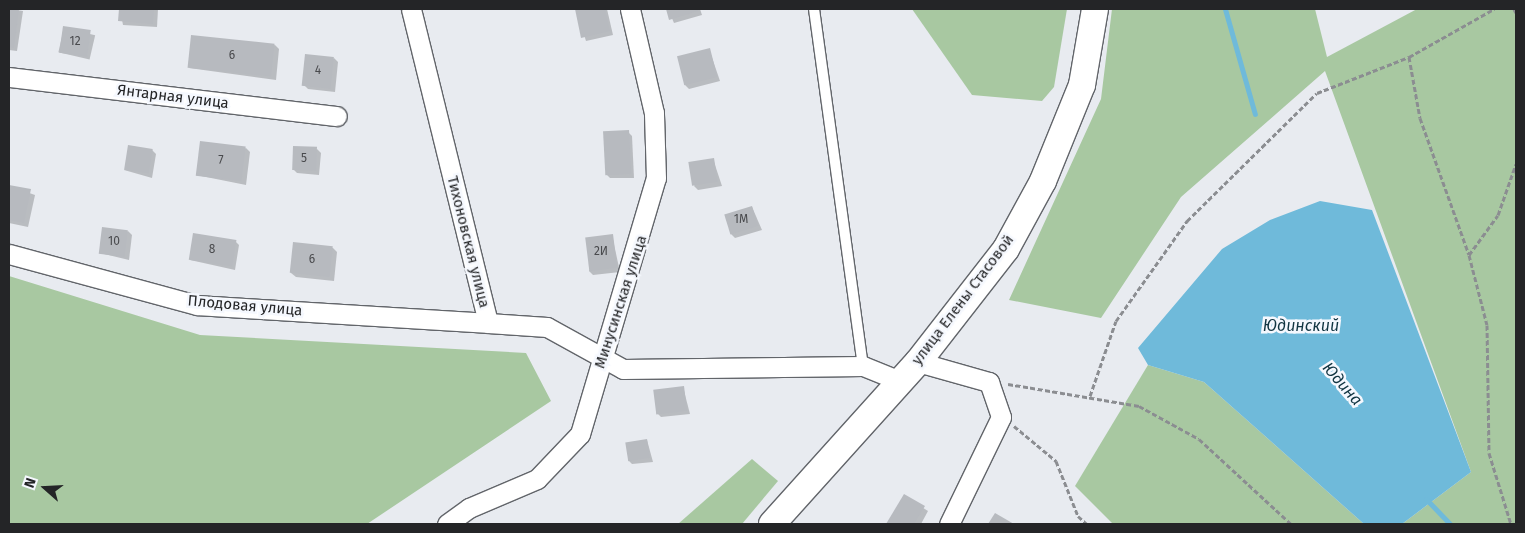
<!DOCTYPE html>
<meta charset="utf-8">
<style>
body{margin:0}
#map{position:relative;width:1525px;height:533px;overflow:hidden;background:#e8ebf0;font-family:"Fira Sans",sans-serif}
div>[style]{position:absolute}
.green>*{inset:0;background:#a8c8a1}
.water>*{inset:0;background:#6fbada}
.shadow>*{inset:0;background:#0003;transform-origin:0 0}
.stream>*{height:5px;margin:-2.5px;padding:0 2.5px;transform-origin:2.5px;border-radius:2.5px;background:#6fbada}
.building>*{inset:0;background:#b7babf;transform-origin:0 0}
.path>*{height:3px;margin-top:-1.5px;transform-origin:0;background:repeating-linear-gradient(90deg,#8b8d91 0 5px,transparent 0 7.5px)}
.roads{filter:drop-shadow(1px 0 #62656a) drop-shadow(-1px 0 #62656a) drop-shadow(0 1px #62656a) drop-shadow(0 -1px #62656a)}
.service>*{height:10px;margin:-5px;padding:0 5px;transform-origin:5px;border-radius:5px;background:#fff}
.minor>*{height:19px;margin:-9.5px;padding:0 9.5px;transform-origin:9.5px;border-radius:9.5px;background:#fff}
.secondary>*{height:26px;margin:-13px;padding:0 13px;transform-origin:13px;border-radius:13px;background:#fff}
span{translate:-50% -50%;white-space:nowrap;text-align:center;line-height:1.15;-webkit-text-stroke:5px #f5f8fe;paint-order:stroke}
.number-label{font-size:12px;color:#494a4d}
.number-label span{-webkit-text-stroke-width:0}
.street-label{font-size:15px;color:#242527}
.water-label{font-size:16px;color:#113542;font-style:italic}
.frame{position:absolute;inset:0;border:10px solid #242527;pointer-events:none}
.north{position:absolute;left:20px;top:463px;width:50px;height:50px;-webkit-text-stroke:4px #f5f8fe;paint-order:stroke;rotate:289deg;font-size:14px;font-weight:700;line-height:20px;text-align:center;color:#242527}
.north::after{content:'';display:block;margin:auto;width:18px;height:22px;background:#242527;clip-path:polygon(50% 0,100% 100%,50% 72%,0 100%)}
</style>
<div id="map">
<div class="green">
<div style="clip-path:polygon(912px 9px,1067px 9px,1054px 87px,1042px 101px,972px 95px)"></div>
<div style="clip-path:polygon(1112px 9px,1315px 9px,1327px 57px,1417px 9px,1516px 9px,1516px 524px,1402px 524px,1471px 472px,1325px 71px,1181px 197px,1101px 318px,1009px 300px,1101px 99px)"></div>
<div style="clip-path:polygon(9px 276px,200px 335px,526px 353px,551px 401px,367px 524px,9px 524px)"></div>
<div style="clip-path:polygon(1148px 365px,1204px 382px,1364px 524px,1113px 524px,1075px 486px)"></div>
<div style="clip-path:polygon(752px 459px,778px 481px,742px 524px,678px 524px)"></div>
</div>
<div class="water">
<div style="clip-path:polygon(1320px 201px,1372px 210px,1471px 472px,1402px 524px,1364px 524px,1204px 382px,1148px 365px,1138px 348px,1222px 249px,1270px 220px)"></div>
</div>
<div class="shadow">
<div style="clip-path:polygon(9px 9px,23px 11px,17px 51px,9px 50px)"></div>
<div style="clip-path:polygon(120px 9px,158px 9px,157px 27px,123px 25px)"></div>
<div style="clip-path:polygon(576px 9px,607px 9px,613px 35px,586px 41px)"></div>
<div style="clip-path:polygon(668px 9px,700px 9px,702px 15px,674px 23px)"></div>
<div style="left:64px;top:28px;width:32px;height:25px;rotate:13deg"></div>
<div style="clip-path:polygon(275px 45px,279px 49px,276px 80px,189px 68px)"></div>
<div style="clip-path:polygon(709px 49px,720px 81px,689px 89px,685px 85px)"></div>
<div style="clip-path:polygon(334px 58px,338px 62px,335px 92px,308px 89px,304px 85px)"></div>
<div style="clip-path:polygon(628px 132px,632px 136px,634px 178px,610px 178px,606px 174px)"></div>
<div style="clip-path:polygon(246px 148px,250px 152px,246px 185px,196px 175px)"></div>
<div style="clip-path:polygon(317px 149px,321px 153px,319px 175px,297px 173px,293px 169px)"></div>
<div style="clip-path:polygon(152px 150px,156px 154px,152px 178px,124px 170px)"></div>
<div style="clip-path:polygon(713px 159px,722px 186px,698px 190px,694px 186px)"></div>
<div style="clip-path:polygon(9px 186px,35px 195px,28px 227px,9px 223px)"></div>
<div style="clip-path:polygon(752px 207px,762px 230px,735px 238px,731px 234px)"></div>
<div style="clip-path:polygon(128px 231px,132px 235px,129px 260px,100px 253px)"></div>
<div style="clip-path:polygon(612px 235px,620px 272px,593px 275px,589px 271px)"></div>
<div style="clip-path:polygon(235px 241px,239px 245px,235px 270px,190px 260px)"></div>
<div style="clip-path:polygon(294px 244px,333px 248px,337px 252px,334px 281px,296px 277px,291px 273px)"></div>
<div style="clip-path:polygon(683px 387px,690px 414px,661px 417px,657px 413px)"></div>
<div style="clip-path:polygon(647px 440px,653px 462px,632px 464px,628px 460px)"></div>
<div style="clip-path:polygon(904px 496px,928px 511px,921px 524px,888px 524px)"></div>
</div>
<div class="stream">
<div style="left:1225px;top:9px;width:109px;rotate:74.1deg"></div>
<div style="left:1426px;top:499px;width:35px;rotate:46deg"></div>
</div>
<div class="building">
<div style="clip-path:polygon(9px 9px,19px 9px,14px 48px,9px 47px)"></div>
<div style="clip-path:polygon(119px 9px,154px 9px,153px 24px,118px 21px)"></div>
<div style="clip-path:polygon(575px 9px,605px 9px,610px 31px,581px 38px)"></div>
<div style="clip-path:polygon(666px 9px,698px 9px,698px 11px,669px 20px)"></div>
<div style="left:63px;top:26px;width:28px;height:27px;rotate:8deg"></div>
<div style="left:191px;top:35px;width:84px;height:33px;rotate:6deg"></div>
<div style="left:710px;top:48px;width:30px;height:34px;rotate:76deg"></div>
<div style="left:305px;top:54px;width:29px;height:32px;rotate:6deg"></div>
<div style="left:629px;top:130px;width:44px;height:26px;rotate:87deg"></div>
<div style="left:200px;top:141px;width:46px;height:35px;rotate:7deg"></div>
<div style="left:128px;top:145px;width:25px;height:25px;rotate:9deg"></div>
<div style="left:293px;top:146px;width:24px;height:24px;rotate:2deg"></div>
<div style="left:714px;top:158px;width:24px;height:26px;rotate:81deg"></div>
<div style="clip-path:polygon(9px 185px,31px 189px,24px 223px,9px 220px)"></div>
<div style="left:752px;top:206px;width:21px;height:29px;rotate:73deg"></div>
<div style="left:102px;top:227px;width:26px;height:27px;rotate:7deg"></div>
<div style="left:193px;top:233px;width:44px;height:27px;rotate:9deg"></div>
<div style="left:613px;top:234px;width:34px;height:28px;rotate:83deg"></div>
<div style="left:293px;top:242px;width:40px;height:31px;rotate:6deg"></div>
<div style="left:684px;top:386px;width:25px;height:31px;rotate:83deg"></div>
<div style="left:647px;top:439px;width:19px;height:22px;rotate:81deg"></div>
<div style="clip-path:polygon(904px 494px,925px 506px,914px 524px,886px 524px)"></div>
<div style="clip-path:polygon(995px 513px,1014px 524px,988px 524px)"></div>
</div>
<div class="path">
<div style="left:1514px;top:9px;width:4px;rotate:63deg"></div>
<div style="left:1409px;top:57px;width:62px;rotate:79.8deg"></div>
<div style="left:1420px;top:118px;width:145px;rotate:70.3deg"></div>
<div style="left:1469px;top:255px;width:72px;rotate:75.6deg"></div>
<div style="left:1487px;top:325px;width:128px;rotate:89.1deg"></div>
<div style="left:1489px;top:453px;width:74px;rotate:72.8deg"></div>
<div style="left:1469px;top:255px;width:49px;rotate:-54.1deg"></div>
<div style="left:1498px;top:215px;width:54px;rotate:-70.6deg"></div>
<div style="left:1008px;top:384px;width:133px;rotate:9.5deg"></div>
<div style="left:1139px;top:406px;width:68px;rotate:28.8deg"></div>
<div style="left:1199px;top:439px;width:125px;rotate:42.7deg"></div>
<div style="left:1090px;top:396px;width:79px;rotate:-70.9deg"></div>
<div style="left:1116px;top:321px;width:123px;rotate:-54.6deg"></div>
<div style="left:1187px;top:221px;width:182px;rotate:-44.6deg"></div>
<div style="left:1317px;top:93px;width:99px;rotate:-21.4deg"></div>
<div style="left:1409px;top:57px;width:98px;rotate:-29.5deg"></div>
<div style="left:1014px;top:426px;width:55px;rotate:39.8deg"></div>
<div style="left:1056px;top:461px;width:59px;rotate:68.2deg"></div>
<div style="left:1078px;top:516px;width:12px;rotate:42deg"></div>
</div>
<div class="roads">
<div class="service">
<div style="left:814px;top:9px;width:360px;rotate:82.2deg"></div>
</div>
<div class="minor">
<div style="left:411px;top:9px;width:323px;rotate:76.2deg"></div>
<div style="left:488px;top:323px;width:59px;rotate:3.9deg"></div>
<div style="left:547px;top:327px;width:87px;rotate:28.9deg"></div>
<div style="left:623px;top:369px;width:240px;rotate:-0.7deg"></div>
<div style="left:863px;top:366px;width:40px;rotate:22deg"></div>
<div style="left:9px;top:77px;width:330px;rotate:6.8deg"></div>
<div style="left:9px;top:254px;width:195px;rotate:15.2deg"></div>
<div style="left:197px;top:305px;width:292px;rotate:3.5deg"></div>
<div style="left:918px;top:362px;width:74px;rotate:15.7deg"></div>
<div style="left:989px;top:382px;width:37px;rotate:71deg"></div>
<div style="left:1001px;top:417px;width:119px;rotate:115.9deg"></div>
<div style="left:447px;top:524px;width:27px;rotate:-36deg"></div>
<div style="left:469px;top:508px;width:74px;rotate:-23.1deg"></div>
<div style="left:537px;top:479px;width:62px;rotate:-46.3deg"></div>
<div style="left:580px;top:434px;width:267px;rotate:-73.5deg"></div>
<div style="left:656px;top:178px;width:65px;rotate:-91.8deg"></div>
<div style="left:654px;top:113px;width:107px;rotate:-103deg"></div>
</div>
<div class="secondary">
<div style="left:772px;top:524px;width:218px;rotate:-48deg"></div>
<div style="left:918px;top:362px;width:143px;rotate:-52.1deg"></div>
<div style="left:1006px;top:249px;width:77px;rotate:-61.4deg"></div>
<div style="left:1043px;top:181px;width:104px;rotate:-67.9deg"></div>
<div style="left:1082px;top:85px;width:77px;rotate:-80.3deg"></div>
</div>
</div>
<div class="number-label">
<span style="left:75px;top:42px">12</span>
<span style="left:232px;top:56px">6</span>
<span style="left:318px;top:71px">4</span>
<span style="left:304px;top:159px">5</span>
<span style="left:221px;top:161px">7</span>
<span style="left:741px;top:220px">1М</span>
<span style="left:114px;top:242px">10</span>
<span style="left:212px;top:250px">8</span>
<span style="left:601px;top:252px">2И</span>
<span style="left:312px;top:260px">6</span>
</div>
<div class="street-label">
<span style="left:173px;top:97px;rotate:7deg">Янтарная улица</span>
<span style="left:468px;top:242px;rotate:76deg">Тихоновская улица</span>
<span style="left:963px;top:300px;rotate:-53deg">улица Елены Стасовой</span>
<span style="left:621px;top:302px;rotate:-72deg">Минусинская улица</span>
<span style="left:245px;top:306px;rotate:5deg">Плодовая улица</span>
</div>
<div class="water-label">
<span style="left:1301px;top:326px">Юдинский</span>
<span style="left:1342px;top:384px;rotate:49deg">Юдина</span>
</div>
<div class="frame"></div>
<div class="north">N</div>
</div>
